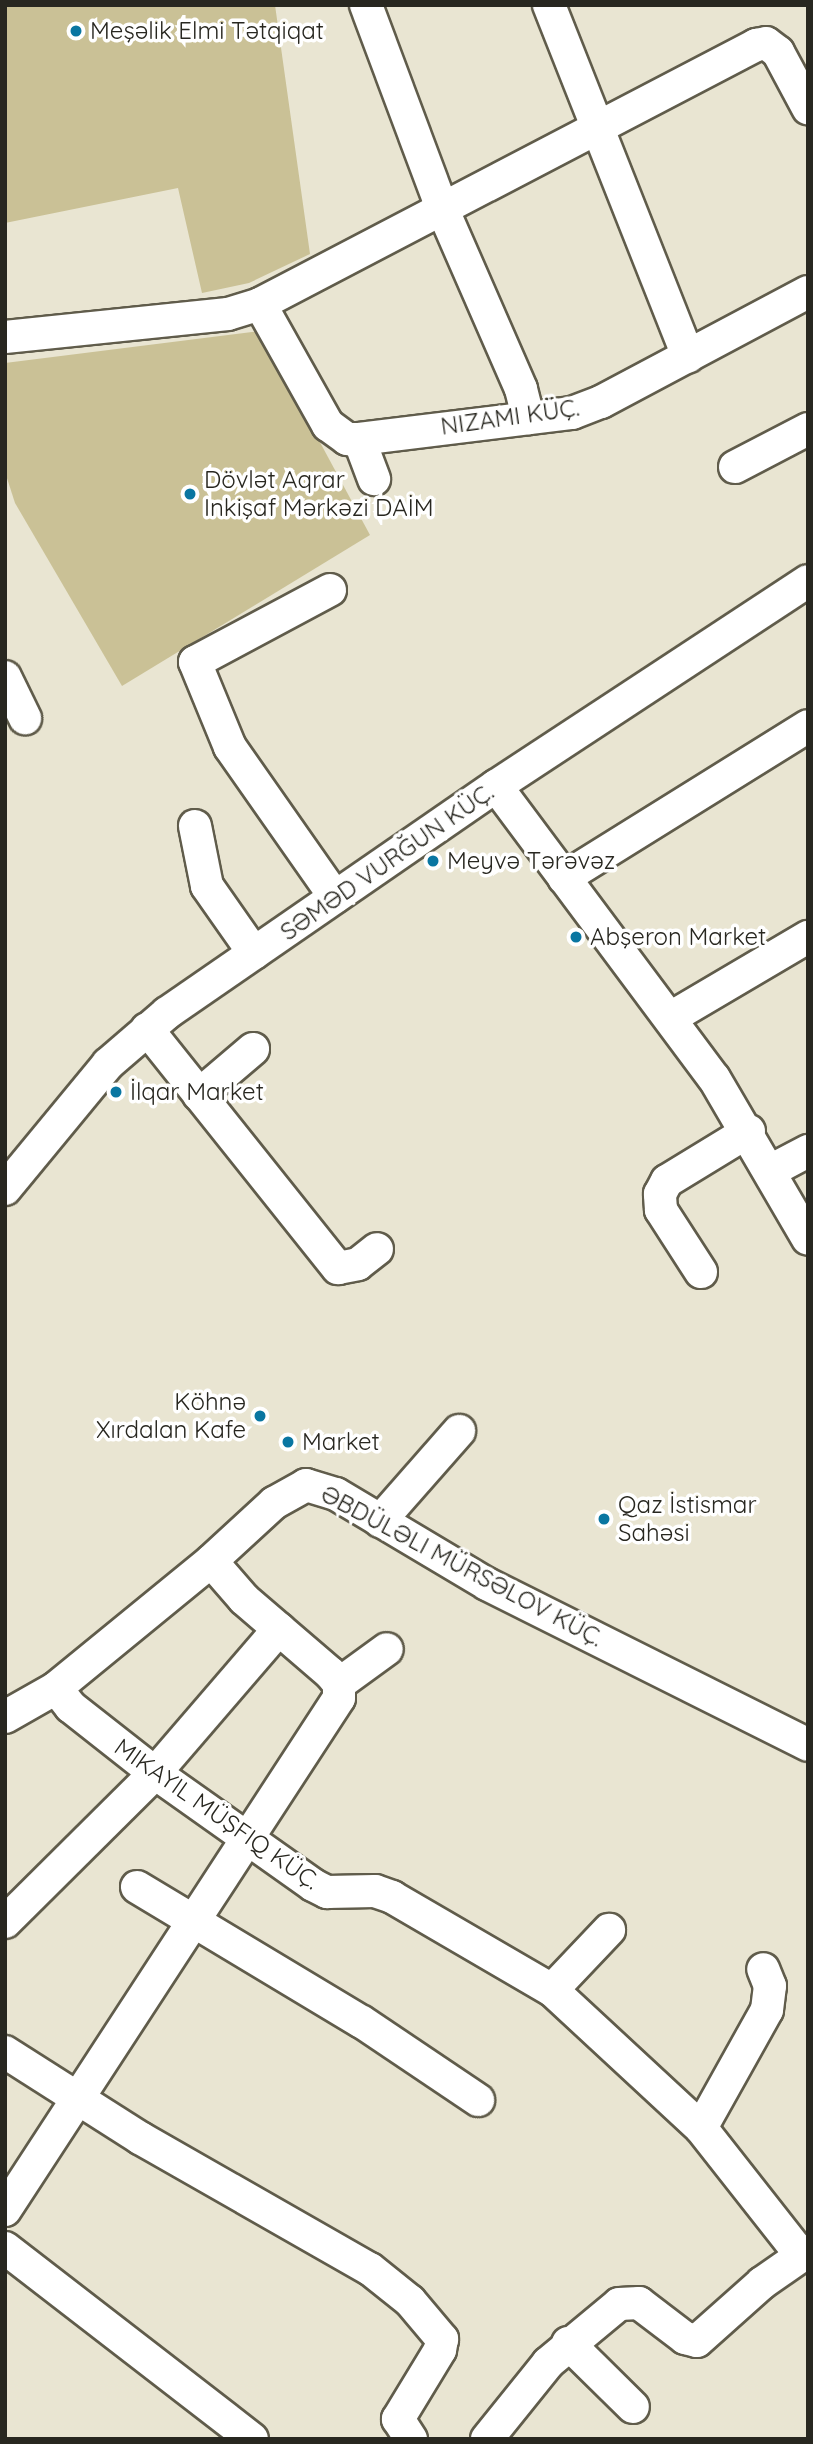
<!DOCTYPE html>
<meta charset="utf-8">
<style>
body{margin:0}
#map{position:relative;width:813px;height:2444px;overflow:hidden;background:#e9e5d2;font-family:Quicksand,sans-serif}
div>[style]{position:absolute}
.green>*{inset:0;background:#cac196}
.roads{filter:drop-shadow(2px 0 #605c4b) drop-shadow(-2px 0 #605c4b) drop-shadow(0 2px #605c4b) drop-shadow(0 -2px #605c4b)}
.minor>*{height:32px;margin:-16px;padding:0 16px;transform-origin:16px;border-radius:16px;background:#fff}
.dots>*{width:19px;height:19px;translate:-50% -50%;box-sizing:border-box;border:4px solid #fff;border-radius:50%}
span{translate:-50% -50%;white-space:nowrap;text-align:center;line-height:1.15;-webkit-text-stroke:7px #fff;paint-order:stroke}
.poi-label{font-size:24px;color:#282720}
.left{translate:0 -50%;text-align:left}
.right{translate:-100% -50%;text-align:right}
.street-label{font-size:24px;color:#282720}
.frame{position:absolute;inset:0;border:7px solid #282720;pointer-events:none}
</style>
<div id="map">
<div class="green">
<div style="clip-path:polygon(5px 5px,275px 5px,310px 254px,249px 283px,202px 293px,178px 188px,5px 223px)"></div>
<div style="clip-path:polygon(260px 331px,370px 535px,122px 686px,15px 503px,5px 472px,5px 363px)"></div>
</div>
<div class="roads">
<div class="minor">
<div style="left:366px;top:5px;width:217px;rotate:69.5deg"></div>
<div style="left:442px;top:208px;width:197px;rotate:66.4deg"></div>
<div style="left:521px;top:389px;width:30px;rotate:76deg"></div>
<div style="left:549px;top:5px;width:378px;rotate:68.4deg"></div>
<div style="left:260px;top:304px;width:139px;rotate:60.7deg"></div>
<div style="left:328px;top:425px;width:24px;rotate:36deg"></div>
<div style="left:347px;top:439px;width:12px"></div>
<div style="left:359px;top:439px;width:215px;rotate:-7deg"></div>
<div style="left:572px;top:413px;width:31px;rotate:-21deg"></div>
<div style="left:601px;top:402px;width:234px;rotate:-28deg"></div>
<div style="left:5px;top:337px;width:224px;rotate:-5.9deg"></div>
<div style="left:228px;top:314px;width:34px;rotate:-17deg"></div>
<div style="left:260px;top:304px;width:560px;rotate:-27.57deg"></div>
<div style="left:756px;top:45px;width:10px;rotate:-11deg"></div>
<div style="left:766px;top:43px;width:15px;rotate:37deg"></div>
<div style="left:778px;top:52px;width:64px;rotate:61.8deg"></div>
<div style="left:359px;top:439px;width:43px;rotate:69.4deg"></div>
<div style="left:735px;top:467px;width:82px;rotate:-27.5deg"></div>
<div style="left:330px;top:590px;width:153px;rotate:151.9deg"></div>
<div style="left:195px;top:662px;width:92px;rotate:67.6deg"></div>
<div style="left:230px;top:747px;width:183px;rotate:55deg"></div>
<div style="left:5px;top:677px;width:46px;rotate:64deg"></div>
<div style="left:496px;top:786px;width:364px;rotate:53.3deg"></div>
<div style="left:714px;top:1078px;width:186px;rotate:59.7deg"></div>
<div style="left:195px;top:826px;width:61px;rotate:78.7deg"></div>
<div style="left:207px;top:886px;width:82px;rotate:55deg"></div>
<div style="left:564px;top:878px;width:287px;rotate:-31.9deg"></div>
<div style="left:672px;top:1017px;width:158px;rotate:-30.5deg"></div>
<div style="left:147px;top:1029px;width:306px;rotate:51.4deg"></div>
<div style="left:338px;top:1268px;width:20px;rotate:-11deg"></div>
<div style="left:358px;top:1264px;width:24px;rotate:-38deg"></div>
<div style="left:199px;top:1095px;width:71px;rotate:-40.4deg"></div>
<div style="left:772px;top:1170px;width:41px;rotate:-27.8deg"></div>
<div style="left:5px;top:1189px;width:162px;rotate:-50.5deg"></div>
<div style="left:108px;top:1064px;width:78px;rotate:-40.8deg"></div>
<div style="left:167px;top:1013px;width:400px;rotate:-34.6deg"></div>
<div style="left:496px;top:786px;width:373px;rotate:-33.3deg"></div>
<div style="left:701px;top:1272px;width:74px;rotate:-122.8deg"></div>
<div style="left:661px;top:1210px;width:16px;rotate:-94deg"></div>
<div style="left:660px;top:1194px;width:15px;rotate:-62deg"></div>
<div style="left:667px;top:1181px;width:96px;rotate:-31.4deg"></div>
<div style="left:380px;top:1521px;width:120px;rotate:-48.7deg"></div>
<div style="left:339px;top:1684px;width:59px;rotate:-36.1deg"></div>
<div style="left:56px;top:1688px;width:24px;rotate:52deg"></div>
<div style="left:71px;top:1707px;width:107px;rotate:38.2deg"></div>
<div style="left:155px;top:1773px;width:194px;rotate:35.3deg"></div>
<div style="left:313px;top:1885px;width:16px;rotate:27deg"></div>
<div style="left:327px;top:1892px;width:48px;rotate:-1.2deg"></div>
<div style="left:375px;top:1891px;width:18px;rotate:19deg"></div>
<div style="left:392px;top:1897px;width:185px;rotate:30.2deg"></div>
<div style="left:552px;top:1990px;width:203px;rotate:42.8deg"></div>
<div style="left:701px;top:2128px;width:162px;rotate:51.8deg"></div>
<div style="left:5px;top:1717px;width:59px;rotate:-29.6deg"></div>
<div style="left:56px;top:1688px;width:200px;rotate:-39.3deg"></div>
<div style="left:211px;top:1561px;width:86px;rotate:-42.6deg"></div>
<div style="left:274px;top:1503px;width:37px;rotate:-29deg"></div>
<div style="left:306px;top:1485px;width:31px;rotate:17deg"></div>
<div style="left:336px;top:1494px;width:176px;rotate:30.8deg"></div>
<div style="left:487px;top:1584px;width:359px;rotate:26.6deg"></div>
<div style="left:137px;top:1887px;width:262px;rotate:31deg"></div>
<div style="left:362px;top:2022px;width:140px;rotate:33.9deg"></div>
<div style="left:5px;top:1922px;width:211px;rotate:-44.8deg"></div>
<div style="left:155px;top:1773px;width:190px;rotate:-49.3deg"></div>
<div style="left:552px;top:1990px;width:83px;rotate:-46.5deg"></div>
<div style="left:5px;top:2052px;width:160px;rotate:32.5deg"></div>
<div style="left:140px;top:2138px;width:265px;rotate:29.7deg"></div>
<div style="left:370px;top:2269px;width:51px;rotate:38.7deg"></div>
<div style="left:410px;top:2301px;width:50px;rotate:49.9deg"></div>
<div style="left:442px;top:2339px;width:11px;rotate:100deg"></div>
<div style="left:440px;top:2350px;width:81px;rotate:121.3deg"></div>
<div style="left:398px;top:2419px;width:24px;rotate:57deg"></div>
<div style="left:701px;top:2128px;width:135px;rotate:-60.8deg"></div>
<div style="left:767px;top:2010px;width:24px;rotate:-83deg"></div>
<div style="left:770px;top:1986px;width:18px;rotate:-112deg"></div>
<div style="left:5px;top:2210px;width:611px;rotate:-56.88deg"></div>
<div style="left:339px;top:1698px;width:14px;rotate:-90deg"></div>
<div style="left:339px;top:1684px;width:14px;rotate:-129deg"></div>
<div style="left:330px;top:1673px;width:113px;rotate:-139.3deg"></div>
<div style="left:244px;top:1599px;width:50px;rotate:-131deg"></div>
<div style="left:5px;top:2248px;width:312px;rotate:37.7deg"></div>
<div style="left:568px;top:2343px;width:91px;rotate:44.6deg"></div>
<div style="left:487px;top:2439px;width:97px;rotate:-51.2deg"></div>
<div style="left:548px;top:2363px;width:92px;rotate:-39.7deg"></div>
<div style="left:619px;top:2304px;width:20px;rotate:-3deg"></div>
<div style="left:639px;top:2303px;width:58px;rotate:37.3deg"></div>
<div style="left:685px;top:2338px;width:12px;rotate:14deg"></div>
<div style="left:697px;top:2341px;width:87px;rotate:-41.7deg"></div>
<div style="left:762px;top:2283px;width:56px;rotate:-34.8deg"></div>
</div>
</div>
<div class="dots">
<div style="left:76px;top:31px;background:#0976a1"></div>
<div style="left:190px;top:494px;background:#0976a1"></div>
<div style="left:433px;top:861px;background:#0976a1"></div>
<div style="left:576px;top:937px;background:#0976a1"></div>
<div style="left:116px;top:1092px;background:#0976a1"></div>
<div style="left:260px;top:1416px;background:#0976a1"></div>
<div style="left:288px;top:1442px;background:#0976a1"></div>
<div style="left:604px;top:1519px;background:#0976a1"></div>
</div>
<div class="poi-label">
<span class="left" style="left:90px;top:31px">Meşəlik Elmi Tətqiqat</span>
<span class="left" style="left:204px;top:494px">Dövlət Aqrar<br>Inkişaf Mərkəzi DAİM</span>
<span class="left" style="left:447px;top:861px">Meyvə Tərəvəz</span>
<span class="left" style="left:590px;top:937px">Abşeron Market</span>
<span class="left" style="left:130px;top:1092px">İlqar Market</span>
<span class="right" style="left:246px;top:1416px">Köhnə<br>Xırdalan Kafe</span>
<span class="left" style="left:302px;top:1442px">Market</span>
<span class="left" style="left:618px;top:1519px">Qaz İstismar<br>Sahəsi</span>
</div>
<div class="street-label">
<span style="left:510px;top:417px;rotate:-8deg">NIZAMI KÜÇ.</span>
<span style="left:387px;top:862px;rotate:-35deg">SƏMƏD VURĞUN KÜÇ.</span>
<span style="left:462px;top:1566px;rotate:28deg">ƏBDÜLƏLI MÜRSƏLOV KÜÇ.</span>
<span style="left:217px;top:1814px;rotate:35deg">MIKAYIL MÜŞFIQ KÜÇ.</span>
</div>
<div class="frame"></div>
</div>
